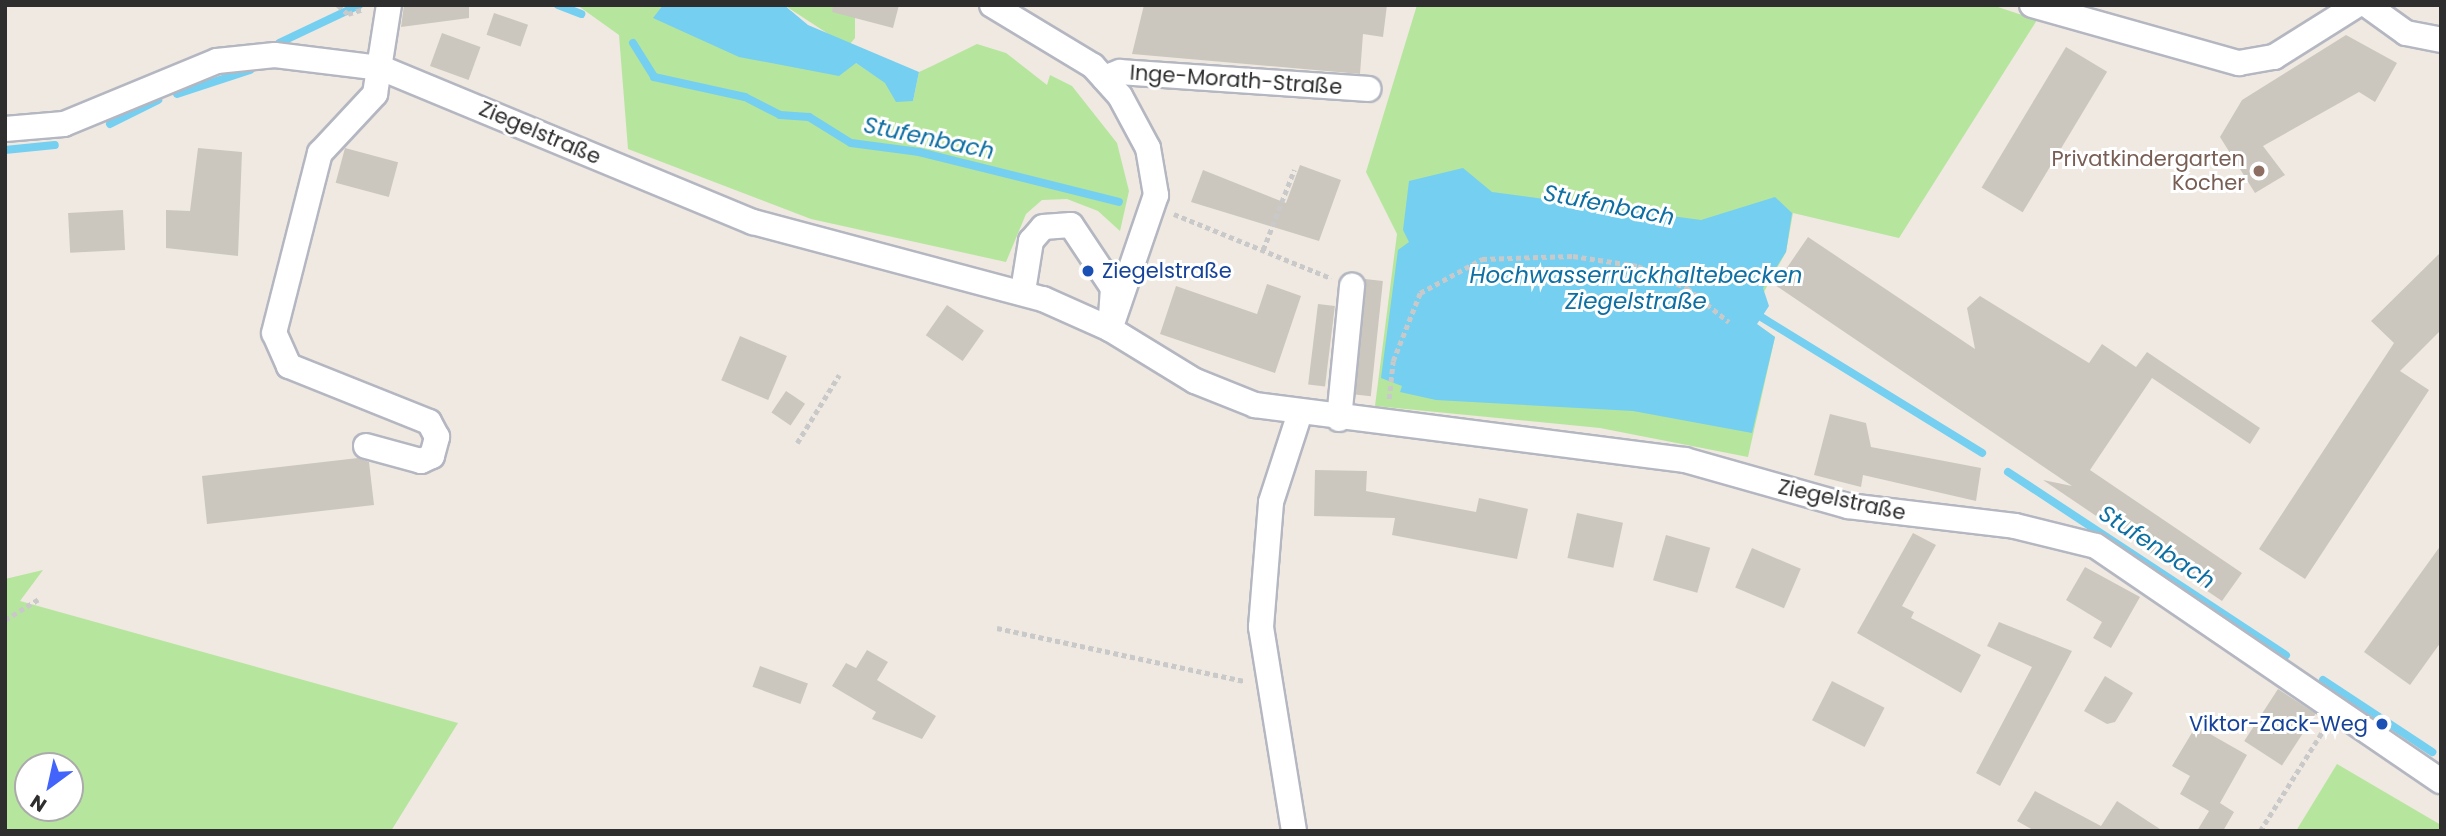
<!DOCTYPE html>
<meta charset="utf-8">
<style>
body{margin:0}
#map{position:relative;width:2446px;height:836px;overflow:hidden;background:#efe9e1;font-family:Poppins,sans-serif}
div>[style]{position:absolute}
.green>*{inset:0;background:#b6e59e}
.water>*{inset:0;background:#75cff0}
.stream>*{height:8px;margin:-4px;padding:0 4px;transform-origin:4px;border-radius:4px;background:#75cff0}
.building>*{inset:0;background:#cbc7bf;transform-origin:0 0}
.path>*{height:4.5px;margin-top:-2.25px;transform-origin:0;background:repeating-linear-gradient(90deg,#c9c9c9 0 5px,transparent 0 8.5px)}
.roads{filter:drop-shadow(2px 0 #b4b7c1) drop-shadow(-2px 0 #b4b7c1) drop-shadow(0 2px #b4b7c1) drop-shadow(0 -2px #b4b7c1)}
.minor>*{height:24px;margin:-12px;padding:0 12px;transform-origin:12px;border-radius:12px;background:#fff}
.dots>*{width:19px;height:19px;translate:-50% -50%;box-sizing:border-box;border:4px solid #fff;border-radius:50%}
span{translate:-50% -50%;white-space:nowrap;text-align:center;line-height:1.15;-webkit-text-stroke:6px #fff;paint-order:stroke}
.street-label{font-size:21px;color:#2e2e2e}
.education-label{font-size:21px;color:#785e54}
.right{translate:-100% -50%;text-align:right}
.transit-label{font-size:21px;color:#164399}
.left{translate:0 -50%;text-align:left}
.water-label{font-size:23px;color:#0d6fa3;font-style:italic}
.frame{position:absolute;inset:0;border:7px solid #2e2e2e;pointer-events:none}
.north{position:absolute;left:14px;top:752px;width:70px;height:70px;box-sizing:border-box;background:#fff;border:2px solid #ababab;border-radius:50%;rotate:213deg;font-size:19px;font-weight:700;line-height:28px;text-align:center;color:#2e2e2e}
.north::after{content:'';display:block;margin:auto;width:24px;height:32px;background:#4264fb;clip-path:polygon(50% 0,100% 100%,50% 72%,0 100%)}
</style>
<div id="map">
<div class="green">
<div style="clip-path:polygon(577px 5px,663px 5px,654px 18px,856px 63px,913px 101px,919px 72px,932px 66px,977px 44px,1006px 53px,1047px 85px,1050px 75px,1072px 86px,1117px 143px,1129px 191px,1120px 231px,1098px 211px,1067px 199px,1042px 200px,1026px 214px,1006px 262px,811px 219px,628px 149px,619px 35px)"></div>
<div style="clip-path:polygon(784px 5px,855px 5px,855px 38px,850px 44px,833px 37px)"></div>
<div style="clip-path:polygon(1417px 5px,1992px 5px,2037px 20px,1899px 238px,1793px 213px,1786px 252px,1749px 319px,1775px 337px,1748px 457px,1600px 428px,1375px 406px,1397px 234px,1366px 172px)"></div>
<div style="clip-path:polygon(evenodd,43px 570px,20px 601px,458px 723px,391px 831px,5px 831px,5px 579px,43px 570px,28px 766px,70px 766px,70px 808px,28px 808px,28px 766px)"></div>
<div style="clip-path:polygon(2337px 764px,2441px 825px,2441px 831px,2296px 831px)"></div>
</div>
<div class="water">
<div style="clip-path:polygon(663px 5px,784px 5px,808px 25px,919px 72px,913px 101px,896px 102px,885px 83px,856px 63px,839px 76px,739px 57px,653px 18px)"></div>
<div style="clip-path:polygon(1463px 168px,1492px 192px,1701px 220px,1775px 197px,1792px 213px,1786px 252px,1763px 288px,1769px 306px,1757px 324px,1775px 337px,1752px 433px,1633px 411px,1436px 400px,1400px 392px,1402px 386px,1381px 378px,1398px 250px,1409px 242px,1403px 230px,1409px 181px)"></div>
</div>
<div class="stream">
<div style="left:558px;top:5px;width:25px;rotate:21deg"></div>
<div style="left:279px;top:43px;width:89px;rotate:-25.4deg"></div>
<div style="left:633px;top:43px;width:40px;rotate:58deg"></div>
<div style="left:654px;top:77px;width:93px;rotate:12.4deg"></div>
<div style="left:745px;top:97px;width:39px;rotate:27deg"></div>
<div style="left:780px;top:115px;width:29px;rotate:4deg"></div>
<div style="left:809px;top:117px;width:49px;rotate:31.8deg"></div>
<div style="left:851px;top:143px;width:69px;rotate:7.5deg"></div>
<div style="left:919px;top:152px;width:206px;rotate:14deg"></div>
<div style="left:177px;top:94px;width:77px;rotate:-18.2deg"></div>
<div style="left:110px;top:124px;width:54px;rotate:-26.6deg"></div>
<div style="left:5px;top:150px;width:50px;rotate:-5.7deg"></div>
<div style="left:1753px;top:312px;width:269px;rotate:31.6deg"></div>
<div style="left:2008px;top:472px;width:333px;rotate:33.4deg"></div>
<div style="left:2323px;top:680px;width:131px;rotate:33.4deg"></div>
</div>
<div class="building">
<div style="clip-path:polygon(404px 5px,469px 5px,469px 18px,401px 27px)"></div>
<div style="clip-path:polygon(833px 5px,899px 5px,893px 28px,832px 12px)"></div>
<div style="clip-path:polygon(1144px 5px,1387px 5px,1383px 37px,1363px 34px,1360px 74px,1132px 54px)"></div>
<div style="left:494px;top:13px;width:36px;height:23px;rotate:19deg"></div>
<div style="left:442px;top:33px;width:41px;height:35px;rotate:20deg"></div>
<div style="clip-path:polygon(2346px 35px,2397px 63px,2375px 102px,2359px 92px,2263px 146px,2285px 175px,2255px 193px,2220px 137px,2242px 100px)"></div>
<div style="left:2066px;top:47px;width:48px;height:164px;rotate:31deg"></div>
<div style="clip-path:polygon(198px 148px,242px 152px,238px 256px,166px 248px,166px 210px,190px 211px)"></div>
<div style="left:345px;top:148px;width:55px;height:36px;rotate:15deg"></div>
<div style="clip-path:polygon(1300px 165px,1341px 180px,1319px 241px,1191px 202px,1203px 170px,1286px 203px)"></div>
<div style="left:123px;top:210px;width:40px;height:55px;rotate:87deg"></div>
<div style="clip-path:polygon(1808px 237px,1975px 349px,1967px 308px,1980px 296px,2089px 363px,2102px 344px,2136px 367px,2147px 352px,2260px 428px,2250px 444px,2152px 378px,2090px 470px,2242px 573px,2222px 601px,2043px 480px,2072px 486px,1775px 285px)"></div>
<div style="clip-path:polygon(2441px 252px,2441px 330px,2400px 371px,2429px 390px,2305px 579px,2259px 549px,2394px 343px,2371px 321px)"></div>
<div style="left:1365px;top:279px;width:18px;height:116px;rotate:6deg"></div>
<div style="clip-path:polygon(1267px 284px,1301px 296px,1275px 373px,1160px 334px,1176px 286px,1257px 314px)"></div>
<div style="left:1318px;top:304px;width:17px;height:81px;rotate:7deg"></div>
<div style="left:947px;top:305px;width:45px;height:37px;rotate:35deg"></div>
<div style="left:740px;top:336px;width:51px;height:48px;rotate:23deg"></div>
<div style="left:786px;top:391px;width:23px;height:26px;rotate:34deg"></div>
<div style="clip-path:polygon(1830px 414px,1866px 423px,1871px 447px,1981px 468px,1976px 501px,1863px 475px,1861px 487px,1814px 475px)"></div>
<div style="clip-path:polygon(358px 458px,369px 462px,374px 505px,207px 524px,202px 476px)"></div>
<div style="clip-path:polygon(1315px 470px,1367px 471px,1366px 491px,1476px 512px,1479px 498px,1528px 509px,1517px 559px,1392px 535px,1395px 518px,1314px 516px)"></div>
<div style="left:1577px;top:513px;width:47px;height:46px;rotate:12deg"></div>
<div style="clip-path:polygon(1913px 533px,1936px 545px,1902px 606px,1914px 612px,1911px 618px,1981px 655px,1961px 693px,1857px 633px)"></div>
<div style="left:1666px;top:535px;width:46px;height:47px;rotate:16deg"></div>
<div style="clip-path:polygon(2441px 545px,2441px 642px,2410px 685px,2364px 652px)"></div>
<div style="left:1752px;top:548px;width:53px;height:43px;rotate:23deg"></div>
<div style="clip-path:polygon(2085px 567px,2140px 597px,2111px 648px,2093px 638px,2102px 622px,2066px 600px)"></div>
<div style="clip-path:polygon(1999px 622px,2072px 651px,2000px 786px,1976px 773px,2032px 667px,1987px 646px)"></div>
<div style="clip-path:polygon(867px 650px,888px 662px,877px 680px,936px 716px,922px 739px,872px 719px,876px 712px,832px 686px,846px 663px,856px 668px)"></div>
<div style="left:760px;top:666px;width:51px;height:22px;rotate:20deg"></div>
<div style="clip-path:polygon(2105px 676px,2133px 693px,2115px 722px,2107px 724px,2084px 711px)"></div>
<div style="left:1832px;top:681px;width:59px;height:44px;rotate:27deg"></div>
<div style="left:2278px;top:689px;width:45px;height:62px;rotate:33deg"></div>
<div style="clip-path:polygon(2196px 726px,2247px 755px,2220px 803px,2234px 812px,2223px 831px,2197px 831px,2209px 811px,2180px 794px,2190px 776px,2172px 766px)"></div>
<div style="clip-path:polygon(2035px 791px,2101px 826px,2117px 801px,2163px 831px,2035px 831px,2017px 821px)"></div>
</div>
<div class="path">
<div style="left:338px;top:5px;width:13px;rotate:42deg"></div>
<div style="left:348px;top:14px;width:16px;rotate:-18deg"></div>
<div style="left:1174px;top:214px;width:170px;rotate:22.2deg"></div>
<div style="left:1263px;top:250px;width:86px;rotate:-68.8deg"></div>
<div style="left:1389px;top:399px;width:38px;rotate:-84deg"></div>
<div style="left:1393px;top:361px;width:73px;rotate:-68.3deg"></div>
<div style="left:1420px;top:293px;width:71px;rotate:-28.7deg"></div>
<div style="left:1482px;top:259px;width:91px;rotate:-1.9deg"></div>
<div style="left:1573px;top:256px;width:66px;rotate:8.7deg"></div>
<div style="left:1638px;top:266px;width:54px;rotate:24.2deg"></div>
<div style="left:1687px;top:288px;width:54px;rotate:39deg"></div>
<div style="left:797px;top:443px;width:80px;rotate:-58.3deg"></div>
<div style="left:5px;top:620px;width:39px;rotate:-32deg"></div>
<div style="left:997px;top:628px;width:254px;rotate:12.1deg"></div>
<div style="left:2260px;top:831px;width:120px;rotate:-57.9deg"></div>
</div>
<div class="roads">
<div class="minor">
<div style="left:992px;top:5px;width:118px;rotate:31.1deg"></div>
<div style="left:1093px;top:66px;width:40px;rotate:48deg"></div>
<div style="left:1120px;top:96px;width:59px;rotate:61.7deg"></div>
<div style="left:1148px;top:148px;width:48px;rotate:80.3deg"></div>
<div style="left:1156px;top:195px;width:142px;rotate:108.9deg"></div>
<div style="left:2032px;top:5px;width:215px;rotate:15.7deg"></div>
<div style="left:2239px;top:63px;width:36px;rotate:-10deg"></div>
<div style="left:2274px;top:57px;width:98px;rotate:-32.1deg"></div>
<div style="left:2367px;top:5px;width:48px;rotate:35.7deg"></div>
<div style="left:2406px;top:33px;width:36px;rotate:11deg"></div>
<div style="left:1104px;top:78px;width:17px;rotate:-21deg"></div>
<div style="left:1120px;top:72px;width:249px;rotate:3.9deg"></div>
<div style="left:5px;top:129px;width:59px;rotate:-4.8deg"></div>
<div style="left:64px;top:124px;width:165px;rotate:-22.4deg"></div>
<div style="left:217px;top:61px;width:58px;rotate:-5.9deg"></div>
<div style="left:275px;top:55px;width:107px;rotate:7deg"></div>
<div style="left:381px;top:68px;width:403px;rotate:22.5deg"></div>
<div style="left:753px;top:222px;width:300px;rotate:14.9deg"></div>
<div style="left:1043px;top:299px;width:73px;rotate:24.1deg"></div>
<div style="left:1110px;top:329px;width:100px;rotate:31.5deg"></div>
<div style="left:1195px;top:381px;width:65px;rotate:21.8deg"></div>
<div style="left:1255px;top:405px;width:434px;rotate:7.3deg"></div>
<div style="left:1685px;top:460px;width:169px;rotate:15.8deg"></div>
<div style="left:1848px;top:506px;width:168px;rotate:6.8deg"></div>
<div style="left:2015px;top:526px;width:83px;rotate:13.9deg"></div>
<div style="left:2096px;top:546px;width:417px;rotate:34.3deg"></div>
<div style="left:1023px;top:291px;width:51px;rotate:-80.9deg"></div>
<div style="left:1031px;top:241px;width:18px;rotate:-49deg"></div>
<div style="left:1043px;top:227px;width:28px;rotate:-4deg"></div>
<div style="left:1071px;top:225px;width:76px;rotate:56.3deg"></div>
<div style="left:1113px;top:288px;width:26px;rotate:94deg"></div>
<div style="left:1339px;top:419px;width:134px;rotate:-84.4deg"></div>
<div style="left:366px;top:446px;width:57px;rotate:15.3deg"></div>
<div style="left:421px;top:461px;width:12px;rotate:-24deg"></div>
<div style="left:432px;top:456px;width:20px;rotate:-75deg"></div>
<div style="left:437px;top:437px;width:17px;rotate:-118deg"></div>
<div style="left:429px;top:422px;width:151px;rotate:-158.2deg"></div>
<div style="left:289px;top:366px;width:36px;rotate:-114deg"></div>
<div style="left:274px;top:333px;width:186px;rotate:-75.7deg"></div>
<div style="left:320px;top:153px;width:81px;rotate:-47deg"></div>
<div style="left:375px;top:94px;width:90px;rotate:-81.1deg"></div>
<div style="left:1294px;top:831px;width:207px;rotate:-99.2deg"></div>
<div style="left:1261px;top:627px;width:125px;rotate:-85.4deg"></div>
<div style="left:1271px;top:502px;width:90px;rotate:-72deg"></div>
</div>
</div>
<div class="dots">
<div style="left:2259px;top:171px;background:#8d6e63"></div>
<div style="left:1088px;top:271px;background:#1a4fb4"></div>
<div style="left:2382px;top:724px;background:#1a4fb4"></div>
</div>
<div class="street-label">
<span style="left:1236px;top:80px;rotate:4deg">Inge-Morath-Straße</span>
<span style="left:540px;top:133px;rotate:23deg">Ziegelstraße</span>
<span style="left:1842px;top:500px;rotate:12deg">Ziegelstraße</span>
</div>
<div class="education-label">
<span class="right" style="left:2245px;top:171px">Privatkindergarten<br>Kocher</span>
</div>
<div class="transit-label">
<span class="left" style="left:1102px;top:271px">Ziegelstraße</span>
<span class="right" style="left:2368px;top:724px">Viktor-Zack-Weg</span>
</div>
<div class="water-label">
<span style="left:929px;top:138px;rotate:12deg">Stufenbach</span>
<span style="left:1609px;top:205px;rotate:11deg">Stufenbach</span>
<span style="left:1636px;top:288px">Hochwasserrückhaltebecken<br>Ziegelstraße</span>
<span style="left:2157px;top:547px;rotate:33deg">Stufenbach</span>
</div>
<div class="frame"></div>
<div class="north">N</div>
</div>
